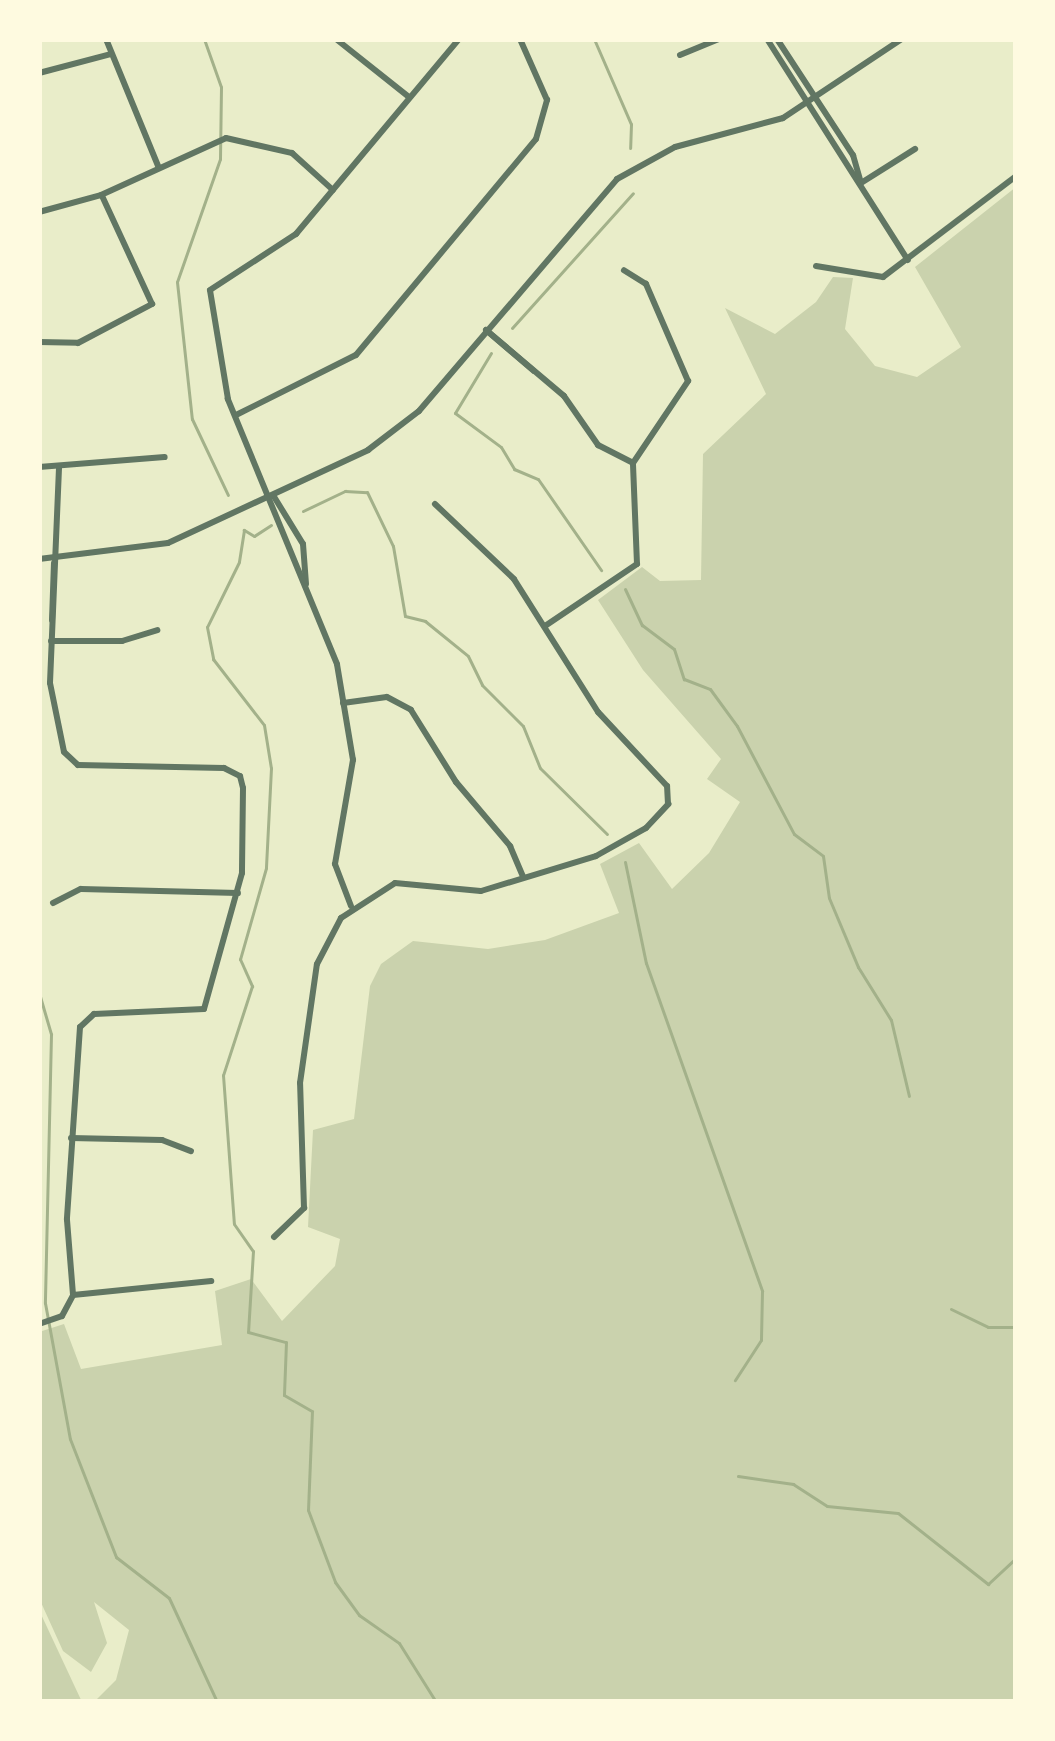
<!DOCTYPE html>
<style>
body{margin:0}
#map{position:relative;width:1055px;height:1741px;overflow:hidden;background:#e9edc9;font-family:"Noto Serif",serif}
div>[style]{position:absolute}
.green>*{inset:0;background:#cad2ad}
.stream>*{height:3px;margin:-1.5px;padding:0 1.5px;transform-origin:1.5px;border-radius:1.5px;background:#a3b18a}
.minor>*{height:6px;margin:-3px;padding:0 3px;transform-origin:3px;border-radius:3px;background:#617663}
.tertiary>*{height:6px;margin:-3px;padding:0 3px;transform-origin:3px;border-radius:3px;background:#617663}
span{translate:-50% -50%;white-space:nowrap;text-align:center;line-height:1.15;-webkit-text-stroke:9px #fefae0;paint-order:stroke}
.frame{position:absolute;inset:0;border:42px solid #fefae0;pointer-events:none}
</style>
<div id="map">
<div class="green">
<div style="clip-path:polygon(1016px 187px,1016px 1702px,94px 1702px,116px 1680px,129px 1630px,94px 1602px,107px 1643px,91px 1672px,63px 1651px,39px 1598px,39px 1332px,64px 1324px,81px 1369px,222px 1345px,215px 1291px,251px 1279px,282px 1321px,335px 1266px,340px 1239px,308px 1227px,313px 1130px,354px 1119px,370px 986px,381px 964px,413px 941px,488px 949px,545px 940px,619px 913px,600px 864px,639px 843px,672px 889px,709px 853px,740px 802px,707px 779px,721px 759px,643px 670px,598px 600px,642px 567px,660px 581px,701px 580px,703px 454px,766px 394px,725px 308px,775px 334px,816px 302px,833px 277px,853px 278px,845px 329px,875px 366px,917px 377px,961px 347px,915px 267px)"></div>
<div style="clip-path:polygon(39px 1610px,82px 1702px,39px 1702px)"></div>
</div>
<div class="stream">
<div style="left:204px;top:39px;width:51px;rotate:70.5deg"></div>
<div style="left:221px;top:87px;width:72px;rotate:90.8deg"></div>
<div style="left:220px;top:159px;width:130px;rotate:109.3deg"></div>
<div style="left:177px;top:282px;width:138px;rotate:83.8deg"></div>
<div style="left:192px;top:419px;width:84px;rotate:64.7deg"></div>
<div style="left:594px;top:39px;width:93px;rotate:66.5deg"></div>
<div style="left:631px;top:124px;width:24px;rotate:92deg"></div>
<div style="left:512px;top:328px;width:181px;rotate:-48.1deg"></div>
<div style="left:491px;top:353px;width:70px;rotate:121deg"></div>
<div style="left:455px;top:413px;width:57px;rotate:36.5deg"></div>
<div style="left:501px;top:447px;width:26px;rotate:59deg"></div>
<div style="left:514px;top:469px;width:26px;rotate:23deg"></div>
<div style="left:538px;top:479px;width:111px;rotate:55.3deg"></div>
<div style="left:303px;top:511px;width:47px;rotate:-25.5deg"></div>
<div style="left:345px;top:491px;width:22px;rotate:3deg"></div>
<div style="left:367px;top:492px;width:60px;rotate:64.3deg"></div>
<div style="left:393px;top:546px;width:71px;rotate:80.3deg"></div>
<div style="left:405px;top:616px;width:21px;rotate:14deg"></div>
<div style="left:425px;top:621px;width:55px;rotate:39.1deg"></div>
<div style="left:468px;top:656px;width:32px;rotate:64deg"></div>
<div style="left:482px;top:685px;width:58px;rotate:45deg"></div>
<div style="left:523px;top:726px;width:45px;rotate:68deg"></div>
<div style="left:540px;top:768px;width:94px;rotate:44.6deg"></div>
<div style="left:271px;top:525px;width:20px;rotate:147deg"></div>
<div style="left:254px;top:536px;width:12px;rotate:-149deg"></div>
<div style="left:244px;top:530px;width:32px;rotate:99deg"></div>
<div style="left:239px;top:562px;width:72px;rotate:116.2deg"></div>
<div style="left:207px;top:627px;width:33px;rotate:79deg"></div>
<div style="left:213px;top:659px;width:83px;rotate:52.3deg"></div>
<div style="left:264px;top:725px;width:44px;rotate:80.8deg"></div>
<div style="left:271px;top:768px;width:100px;rotate:92.9deg"></div>
<div style="left:266px;top:868px;width:95px;rotate:105.9deg"></div>
<div style="left:240px;top:959px;width:30px;rotate:66deg"></div>
<div style="left:252px;top:986px;width:94px;rotate:108deg"></div>
<div style="left:223px;top:1075px;width:149px;rotate:85.8deg"></div>
<div style="left:234px;top:1224px;width:33px;rotate:55deg"></div>
<div style="left:253px;top:1251px;width:81px;rotate:93.5deg"></div>
<div style="left:248px;top:1332px;width:39px;rotate:15deg"></div>
<div style="left:286px;top:1342px;width:53px;rotate:92.2deg"></div>
<div style="left:284px;top:1395px;width:32px;rotate:30deg"></div>
<div style="left:312px;top:1411px;width:99px;rotate:92.3deg"></div>
<div style="left:308px;top:1510px;width:77px;rotate:69.4deg"></div>
<div style="left:335px;top:1582px;width:41px;rotate:54deg"></div>
<div style="left:359px;top:1615px;width:49px;rotate:35deg"></div>
<div style="left:399px;top:1643px;width:70px;rotate:57.9deg"></div>
<div style="left:625px;top:589px;width:40px;rotate:65deg"></div>
<div style="left:642px;top:625px;width:40px;rotate:37deg"></div>
<div style="left:674px;top:649px;width:32px;rotate:72deg"></div>
<div style="left:684px;top:679px;width:28px;rotate:21deg"></div>
<div style="left:710px;top:689px;width:46px;rotate:53.9deg"></div>
<div style="left:737px;top:726px;width:122px;rotate:62.2deg"></div>
<div style="left:794px;top:834px;width:36px;rotate:37deg"></div>
<div style="left:823px;top:856px;width:42px;rotate:81.9deg"></div>
<div style="left:829px;top:898px;width:75px;rotate:67.2deg"></div>
<div style="left:858px;top:967px;width:62px;rotate:58.1deg"></div>
<div style="left:891px;top:1020px;width:78px;rotate:76.7deg"></div>
<div style="left:625px;top:862px;width:103px;rotate:78.3deg"></div>
<div style="left:646px;top:963px;width:348px;rotate:70.5deg"></div>
<div style="left:762px;top:1291px;width:49px;rotate:91.2deg"></div>
<div style="left:761px;top:1340px;width:48px;rotate:123deg"></div>
<div style="left:39px;top:993px;width:43px;rotate:73.7deg"></div>
<div style="left:51px;top:1034px;width:269px;rotate:91.3deg"></div>
<div style="left:45px;top:1303px;width:138px;rotate:79.6deg"></div>
<div style="left:70px;top:1439px;width:127px;rotate:68.7deg"></div>
<div style="left:116px;top:1557px;width:67px;rotate:37.7deg"></div>
<div style="left:169px;top:1598px;width:115px;rotate:65.2deg"></div>
<div style="left:951px;top:1309px;width:41px;rotate:25.9deg"></div>
<div style="left:988px;top:1327px;width:28px"></div>
<div style="left:738px;top:1476px;width:56px;rotate:8.3deg"></div>
<div style="left:793px;top:1484px;width:40px;rotate:32.9deg"></div>
<div style="left:827px;top:1506px;width:71px;rotate:5.6deg"></div>
<div style="left:898px;top:1513px;width:115px;rotate:38.3deg"></div>
<div style="left:988px;top:1584px;width:38px;rotate:-43deg"></div>
</div>
<div class="minor">
<div style="left:106px;top:39px;width:137px;rotate:67.7deg"></div>
<div style="left:336px;top:39px;width:93px;rotate:38.5deg"></div>
<div style="left:767px;top:39px;width:262px;rotate:57.5deg"></div>
<div style="left:777px;top:39px;width:139px;rotate:56.8deg"></div>
<div style="left:853px;top:155px;width:26px;rotate:74deg"></div>
<div style="left:680px;top:55px;width:42px;rotate:-22.3deg"></div>
<div style="left:39px;top:73px;width:74px;rotate:-14.8deg"></div>
<div style="left:861px;top:183px;width:64px;rotate:-32.2deg"></div>
<div style="left:39px;top:212px;width:64px;rotate:-15.3deg"></div>
<div style="left:101px;top:195px;width:137px;rotate:-24.5deg"></div>
<div style="left:226px;top:138px;width:68px;rotate:12.8deg"></div>
<div style="left:292px;top:153px;width:55px;rotate:42.1deg"></div>
<div style="left:816px;top:266px;width:68px;rotate:9.3deg"></div>
<div style="left:883px;top:277px;width:167px;rotate:-37.2deg"></div>
<div style="left:486px;top:330px;width:102px;rotate:40.2deg"></div>
<div style="left:564px;top:396px;width:60px;rotate:55.2deg"></div>
<div style="left:598px;top:445px;width:39px;rotate:27deg"></div>
<div style="left:486px;top:330px;width:63px;rotate:40.5deg"></div>
<div style="left:39px;top:342px;width:39px;rotate:1deg"></div>
<div style="left:78px;top:343px;width:84px;rotate:-27.8deg"></div>
<div style="left:152px;top:304px;width:119px;rotate:-114.8deg"></div>
<div style="left:236px;top:415px;width:134px;rotate:-26.6deg"></div>
<div style="left:356px;top:355px;width:281px;rotate:-50.2deg"></div>
<div style="left:536px;top:139px;width:41px;rotate:-74.2deg"></div>
<div style="left:547px;top:100px;width:67px;rotate:-113.9deg"></div>
<div style="left:39px;top:467px;width:126px;rotate:-4.5deg"></div>
<div style="left:59px;top:468px;width:215px;rotate:92.4deg"></div>
<div style="left:50px;top:683px;width:70px;rotate:78.5deg"></div>
<div style="left:64px;top:752px;width:19px;rotate:43deg"></div>
<div style="left:78px;top:765px;width:146px;rotate:1.2deg"></div>
<div style="left:224px;top:768px;width:18px;rotate:27deg"></div>
<div style="left:240px;top:776px;width:12px;rotate:76deg"></div>
<div style="left:243px;top:788px;width:85px;rotate:90.7deg"></div>
<div style="left:242px;top:873px;width:141px;rotate:105.6deg"></div>
<div style="left:204px;top:1009px;width:110px;rotate:177.4deg"></div>
<div style="left:94px;top:1014px;width:19px;rotate:137deg"></div>
<div style="left:80px;top:1027px;width:193px;rotate:93.9deg"></div>
<div style="left:67px;top:1220px;width:75px;rotate:85.4deg"></div>
<div style="left:273px;top:495px;width:57px;rotate:58.5deg"></div>
<div style="left:303px;top:544px;width:40px;rotate:85.7deg"></div>
<div style="left:52px;top:620px;width:57px;rotate:-88deg"></div>
<div style="left:545px;top:626px;width:111px;rotate:-34deg"></div>
<div style="left:637px;top:564px;width:101px;rotate:-92.3deg"></div>
<div style="left:633px;top:463px;width:99px;rotate:-56.1deg"></div>
<div style="left:688px;top:381px;width:106px;rotate:-113.4deg"></div>
<div style="left:646px;top:284px;width:26px;rotate:-148deg"></div>
<div style="left:51px;top:641px;width:71px"></div>
<div style="left:122px;top:641px;width:37px;rotate:-17deg"></div>
<div style="left:343px;top:703px;width:44px;rotate:-7.8deg"></div>
<div style="left:387px;top:697px;width:27px;rotate:28deg"></div>
<div style="left:411px;top:710px;width:85px;rotate:58deg"></div>
<div style="left:456px;top:782px;width:84px;rotate:49.8deg"></div>
<div style="left:510px;top:846px;width:34px;rotate:67deg"></div>
<div style="left:53px;top:903px;width:31px;rotate:-27deg"></div>
<div style="left:81px;top:889px;width:157px;rotate:1.5deg"></div>
<div style="left:351px;top:906px;width:45px;rotate:-110.9deg"></div>
<div style="left:335px;top:864px;width:106px;rotate:-80.2deg"></div>
<div style="left:353px;top:760px;width:97px;rotate:-99.5deg"></div>
<div style="left:337px;top:664px;width:287px;rotate:-112.4deg"></div>
<div style="left:228px;top:399px;width:110px;rotate:-99.4deg"></div>
<div style="left:210px;top:290px;width:103px;rotate:-33.1deg"></div>
<div style="left:296px;top:234px;width:254px;rotate:-50.1deg"></div>
<div style="left:71px;top:1138px;width:91px;rotate:1.3deg"></div>
<div style="left:162px;top:1140px;width:31px;rotate:21deg"></div>
<div style="left:274px;top:1237px;width:42px;rotate:-44deg"></div>
<div style="left:304px;top:1208px;width:125px;rotate:-91.8deg"></div>
<div style="left:300px;top:1083px;width:120px;rotate:-81.9deg"></div>
<div style="left:317px;top:964px;width:52px;rotate:-62.4deg"></div>
<div style="left:341px;top:918px;width:64px;rotate:-32.9deg"></div>
<div style="left:395px;top:883px;width:86px;rotate:5.3deg"></div>
<div style="left:481px;top:891px;width:120px;rotate:-16.9deg"></div>
<div style="left:596px;top:856px;width:57px;rotate:-29.2deg"></div>
<div style="left:646px;top:828px;width:33px;rotate:-47deg"></div>
<div style="left:668px;top:804px;width:18px;rotate:-93deg"></div>
<div style="left:667px;top:786px;width:101px;rotate:-133deg"></div>
<div style="left:598px;top:712px;width:157px;rotate:-122.3deg"></div>
<div style="left:514px;top:579px;width:109px;rotate:-136.5deg"></div>
<div style="left:39px;top:1324px;width:24px;rotate:-19deg"></div>
<div style="left:62px;top:1316px;width:24px;rotate:-62deg"></div>
<div style="left:73px;top:1295px;width:139px;rotate:-5.8deg"></div>
</div>
<div class="tertiary">
<div style="left:39px;top:559px;width:130px;rotate:-7.1deg"></div>
<div style="left:168px;top:543px;width:221px;rotate:-24.9deg"></div>
<div style="left:368px;top:450px;width:64px;rotate:-37.4deg"></div>
<div style="left:419px;top:411px;width:305px;rotate:-49.5deg"></div>
<div style="left:617px;top:179px;width:66px;rotate:-28.9deg"></div>
<div style="left:675px;top:147px;width:112px;rotate:-15deg"></div>
<div style="left:783px;top:118px;width:143px;rotate:-33.6deg"></div>
</div>
<div class="frame"></div>
</div>
